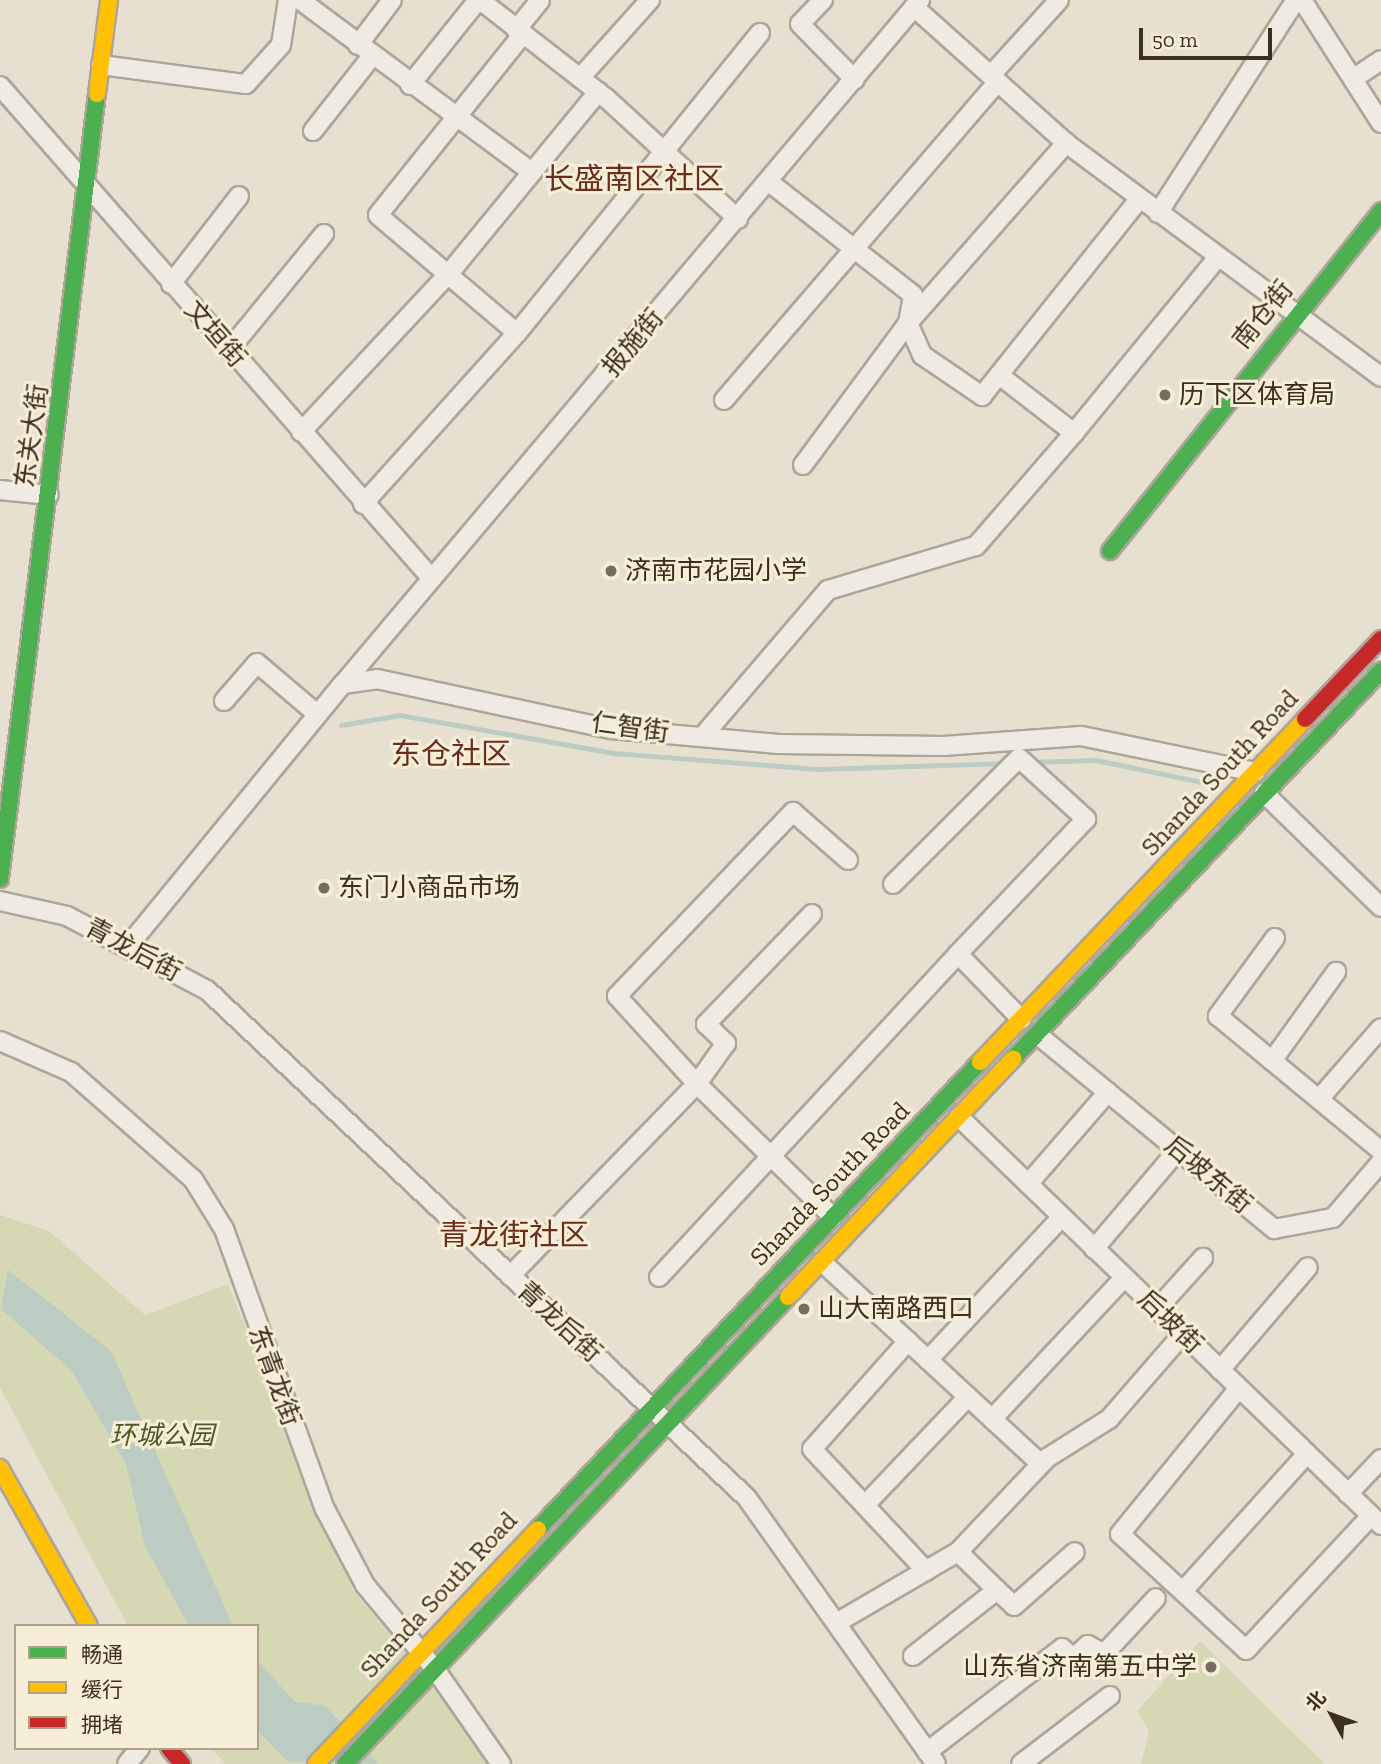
<!DOCTYPE html>
<meta charset="utf-8">
<style>
body{margin:0}
#map{position:relative;width:1381px;height:1764px;overflow:hidden;background:#e7e0d1;font-family:"Zilla Slab","Noto Sans SC",serif}
div>[style]{position:absolute}
.green>*{inset:0;background:#d6d7b3}
.water>*{inset:0;background:#bcccc2}
.stream>*{height:5px;margin:-2.5px;padding:0 2.5px;transform-origin:2.5px;border-radius:2.5px;background:#bcccc2}
.roads{filter:drop-shadow(2px 0 #ada599) drop-shadow(-2px 0 #ada599) drop-shadow(0 2px #ada599) drop-shadow(0 -2px #ada599)}
.street>*{height:18px;margin:-9px;padding:0 9px;transform-origin:9px;border-radius:9px;background:#efebe3}
.fast>*{height:16px;margin:-8px;padding:0 8px;transform-origin:8px;border-radius:8px;background:#4caf50}
.slow>*{height:16px;margin:-8px;padding:0 8px;transform-origin:8px;border-radius:8px;background:#ffc107}
.jam>*{height:16px;margin:-8px;padding:0 8px;transform-origin:8px;border-radius:8px;background:#c62828}
.dots>*{width:19px;height:19px;translate:-50% -50%;box-sizing:border-box;border:4px solid #f7eed8;border-radius:50%}
span{translate:-50% -50%;white-space:nowrap;text-align:center;line-height:1.15;-webkit-text-stroke:6px #f7eed8;paint-order:stroke}
.street-label{font-size:26px;color:#3d2e20}
.poi-label{font-size:26px;color:#3d2e20}
.left{translate:0 -50%;text-align:left}
.right{translate:-100% -50%;text-align:right}
.park-label{font-size:26px;color:#4d5a26;font-style:italic}
.quarter-label{font-size:30px;color:#6b2e1e}
.legend{position:absolute;left:14px;top:1624px;width:245px;height:126px;box-sizing:border-box;background:#f7eed8;border:2px solid #ada18e;margin:0;padding:9px 12px;list-style:none;font-size:21px;color:#3d2e20}
.legend li{display:flex;align-items:center;gap:14px;height:35px}
.legend b{width:35px;border:2px solid #ada18e}
.north{position:absolute;left:1297px;top:1680px;width:70px;height:70px;-webkit-text-stroke:5px #f7eed8;paint-order:stroke;rotate:311deg;font-size:19px;font-weight:700;line-height:28px;text-align:center;color:#3d2e20}
.north::after{content:'';display:block;margin:auto;width:24px;height:32px;background:#3d2e20;clip-path:polygon(50% 0,100% 100%,50% 72%,0 100%)}
.scale{position:absolute;left:1139px;top:28px;width:133px;height:32px;box-sizing:border-box;border:4px solid #3d2e20;border-top:0;padding-left:9px;font-size:21px;line-height:24px;white-space:nowrap;color:#3d2e20;-webkit-text-stroke:5px #f7eed8;paint-order:stroke}
</style>
<div id="map">
<div class="green">
<div style="clip-path:polygon(0 1215px,49px 1231px,145px 1315px,228px 1284px,354px 1592px,500px 1764px,225px 1764px,212px 1748px,257px 1748px,257px 1626px,128px 1626px,0 1388px)"></div>
<div style="clip-path:polygon(1200px 1641px,1325px 1764px,1141px 1764px,1149px 1731px,1137px 1711px)"></div>
</div>
<div class="water">
<div style="clip-path:polygon(8px 1270px,111px 1351px,233px 1626px,189px 1626px,145px 1546px,126px 1464px,71px 1370px,1px 1309px)"></div>
<div style="clip-path:polygon(257px 1660px,294px 1701px,325px 1706px,379px 1764px,287px 1761px,257px 1730px)"></div>
</div>
<div class="stream">
<div style="left:341px;top:725px;width:60px;rotate:-9.6deg"></div>
<div style="left:400px;top:715px;width:217px;rotate:10.1deg"></div>
<div style="left:614px;top:753px;width:206px;rotate:4.5deg"></div>
<div style="left:819px;top:769px;width:187px;rotate:-1.8deg"></div>
<div style="left:1030px;top:762px;width:66px;rotate:-1.7deg"></div>
<div style="left:1096px;top:760px;width:123px;rotate:11.8deg"></div>
</div>
<div class="roads">
<div class="street">
<div style="left:300px;top:0;width:289px;rotate:36.6deg"></div>
<div style="left:480px;top:0;width:160px;rotate:37.9deg"></div>
<div style="left:606px;top:98px;width:179px;rotate:42.5deg"></div>
<div style="left:823px;top:0;width:33px;rotate:134deg"></div>
<div style="left:800px;top:24px;width:78px;rotate:45.5deg"></div>
<div style="left:1302px;top:0;width:146px;rotate:57.3deg"></div>
<div style="left:914px;top:7px;width:204px;rotate:41.8deg"></div>
<div style="left:1066px;top:143px;width:392px;rotate:36.6deg"></div>
<div style="left:516px;top:30px;width:38px;rotate:-51deg"></div>
<div style="left:358px;top:45px;width:56px;rotate:-52.9deg"></div>
<div style="left:101px;top:65px;width:146px;rotate:7.5deg"></div>
<div style="left:246px;top:84px;width:52px;rotate:-48.1deg"></div>
<div style="left:281px;top:45px;width:46px;rotate:-81.2deg"></div>
<div style="left:991px;top:75px;width:101px;rotate:-47.8deg"></div>
<div style="left:580px;top:78px;width:105px;rotate:-48.1deg"></div>
<div style="left:1353px;top:79px;width:34px;rotate:-34deg"></div>
<div style="left:410px;top:85px;width:109px;rotate:-51.3deg"></div>
<div style="left:0;top:86px;width:655px;rotate:48.77deg"></div>
<div style="left:313px;top:131px;width:95px;rotate:-51.8deg"></div>
<div style="left:769px;top:182px;width:183px;rotate:38.1deg"></div>
<div style="left:913px;top:295px;width:28px;rotate:100deg"></div>
<div style="left:908px;top:323px;width:35px;rotate:66deg"></div>
<div style="left:922px;top:355px;width:73px;rotate:34.3deg"></div>
<div style="left:982px;top:396px;width:252px;rotate:-51.4deg"></div>
<div style="left:1158px;top:213px;width:254px;rotate:-57.1deg"></div>
<div style="left:171px;top:284px;width:111px;rotate:-52.3deg"></div>
<div style="left:517px;top:333px;width:182px;rotate:-139.7deg"></div>
<div style="left:378px;top:215px;width:231px;rotate:-51.3deg"></div>
<div style="left:229px;top:350px;width:150px;rotate:-50.7deg"></div>
<div style="left:999px;top:375px;width:95px;rotate:37.7deg"></div>
<div style="left:1074px;top:433px;width:226px;rotate:-50.7deg"></div>
<div style="left:724px;top:400px;width:420px;rotate:-49.3deg"></div>
<div style="left:301px;top:432px;width:220px;rotate:-47deg"></div>
<div style="left:451px;top:271px;width:232px;rotate:-50.6deg"></div>
<div style="left:803px;top:465px;width:177px;rotate:-53.5deg"></div>
<div style="left:908px;top:323px;width:240px;rotate:-48.7deg"></div>
<div style="left:0;top:490px;width:49px;rotate:5.8deg"></div>
<div style="left:363px;top:504px;width:230px;rotate:-48deg"></div>
<div style="left:517px;top:333px;width:386px;rotate:-51deg"></div>
<div style="left:343px;top:684px;width:895px;rotate:-49.85deg"></div>
<div style="left:224px;top:701px;width:50px;rotate:-49deg"></div>
<div style="left:257px;top:663px;width:79px;rotate:40.4deg"></div>
<div style="left:702px;top:737px;width:194px;rotate:-49.4deg"></div>
<div style="left:828px;top:590px;width:154px;rotate:-16.6deg"></div>
<div style="left:976px;top:546px;width:150px;rotate:-49.1deg"></div>
<div style="left:1264px;top:793px;width:163px;rotate:44.3deg"></div>
<div style="left:893px;top:884px;width:178px;rotate:-45deg"></div>
<div style="left:1019px;top:758px;width:91px;rotate:42.3deg"></div>
<div style="left:1086px;top:819px;width:186px;rotate:133.5deg"></div>
<div style="left:0;top:901px;width:69px;rotate:12.6deg"></div>
<div style="left:67px;top:916px;width:158px;rotate:27.9deg"></div>
<div style="left:207px;top:990px;width:741px;rotate:43.25deg"></div>
<div style="left:747px;top:1498px;width:326px;rotate:54.6deg"></div>
<div style="left:812px;top:914px;width:153px;rotate:133.9deg"></div>
<div style="left:706px;top:1024px;width:28px;rotate:44deg"></div>
<div style="left:726px;top:1043px;width:50px;rotate:125.3deg"></div>
<div style="left:697px;top:1084px;width:119px;rotate:-132.3deg"></div>
<div style="left:617px;top:996px;width:255px;rotate:-46.3deg"></div>
<div style="left:793px;top:812px;width:73px;rotate:41.1deg"></div>
<div style="left:1275px;top:938px;width:97px;rotate:126.2deg"></div>
<div style="left:1218px;top:1016px;width:212px;rotate:39.6deg"></div>
<div style="left:129px;top:945px;width:338px;rotate:-50.7deg"></div>
<div style="left:343px;top:684px;width:34px;rotate:-8deg"></div>
<div style="left:377px;top:679px;width:239px;rotate:12.1deg"></div>
<div style="left:611px;top:729px;width:168px;rotate:5.1deg"></div>
<div style="left:778px;top:744px;width:166px;rotate:0.7deg"></div>
<div style="left:944px;top:746px;width:137px;rotate:-4.2deg"></div>
<div style="left:1081px;top:736px;width:178px;rotate:11.7deg"></div>
<div style="left:1038px;top:1035px;width:306px;rotate:39.4deg"></div>
<div style="left:1274px;top:1229px;width:60px;rotate:-10.6deg"></div>
<div style="left:1333px;top:1218px;width:74px;rotate:-49.4deg"></div>
<div style="left:0;top:1041px;width:77px;rotate:23.6deg"></div>
<div style="left:71px;top:1072px;width:162px;rotate:41.3deg"></div>
<div style="left:193px;top:1179px;width:59px;rotate:58.2deg"></div>
<div style="left:224px;top:1229px;width:298px;rotate:70.2deg"></div>
<div style="left:325px;top:1509px;width:86px;rotate:62.2deg"></div>
<div style="left:365px;top:1585px;width:109px;rotate:50.2deg"></div>
<div style="left:435px;top:1669px;width:116px;rotate:55.2deg"></div>
<div style="left:1272px;top:1061px;width:110px;rotate:-54.3deg"></div>
<div style="left:1319px;top:1099px;width:94px;rotate:-48.9deg"></div>
<div style="left:959px;top:1117px;width:587px;rotate:44.03deg"></div>
<div style="left:1028px;top:1184px;width:122px;rotate:-49deg"></div>
<div style="left:1094px;top:1249px;width:130px;rotate:-49.7deg"></div>
<div style="left:822px;top:1262px;width:298px;rotate:42.7deg"></div>
<div style="left:510px;top:1276px;width:268px;rotate:-45.8deg"></div>
<div style="left:697px;top:1084px;width:190px;rotate:44.4deg"></div>
<div style="left:659px;top:1277px;width:440px;rotate:-47.2deg"></div>
<div style="left:958px;top:954px;width:91px;rotate:45.9deg"></div>
<div style="left:1157px;top:1309px;width:69px;rotate:-48deg"></div>
<div style="left:908px;top:1341px;width:144px;rotate:131.6deg"></div>
<div style="left:812px;top:1449px;width:167px;rotate:46.9deg"></div>
<div style="left:928px;top:1360px;width:196px;rotate:-46.9deg"></div>
<div style="left:1220px;top:1370px;width:135px;rotate:-49.5deg"></div>
<div style="left:1235px;top:1393px;width:182px;rotate:129.2deg"></div>
<div style="left:1120px;top:1534px;width:171px;rotate:42.6deg"></div>
<div style="left:1246px;top:1650px;width:183px;rotate:-47deg"></div>
<div style="left:992px;top:1419px;width:193px;rotate:-46.9deg"></div>
<div style="left:1348px;top:1494px;width:48px;rotate:-46.7deg"></div>
<div style="left:865px;top:1505px;width:149px;rotate:-46.4deg"></div>
<div style="left:997px;top:1590px;width:23px;rotate:43deg"></div>
<div style="left:1014px;top:1606px;width:81px;rotate:-41.5deg"></div>
<div style="left:1183px;top:1591px;width:185px;rotate:-47.9deg"></div>
<div style="left:838px;top:1622px;width:139px;rotate:-30.3deg"></div>
<div style="left:958px;top:1552px;width:129px;rotate:-46.6deg"></div>
<div style="left:1047px;top:1458px;width:73px;rotate:-32.2deg"></div>
<div style="left:1109px;top:1419px;width:113px;rotate:-49deg"></div>
<div style="left:913px;top:1656px;width:107px;rotate:-38.2deg"></div>
<div style="left:997px;top:1590px;width:54px;rotate:-135.7deg"></div>
<div style="left:927px;top:1752px;width:170px;rotate:-37.6deg"></div>
<div style="left:1062px;top:1648px;width:15px;rotate:42deg"></div>
<div style="left:1073px;top:1658px;width:20px;rotate:-41deg"></div>
<div style="left:1088px;top:1645px;width:18px;rotate:29deg"></div>
<div style="left:1104px;top:1654px;width:76px;rotate:-47.1deg"></div>
<div style="left:127px;top:1764px;width:21px;rotate:-51deg"></div>
<div style="left:1021px;top:1764px;width:112px;rotate:-37.4deg"></div>
</div>
<div class="fast">
<div style="left:1110px;top:551px;width:435px;rotate:-51.4deg"></div>
<div style="left:0;top:879px;width:791px;rotate:-82.96deg"></div>
<div style="left:1013px;top:1059px;width:535px;rotate:-46.52deg"></div>
<div style="left:538px;top:1529px;width:643px;rotate:-46.58deg"></div>
<div style="left:345px;top:1764px;width:644px;rotate:-46.51deg"></div>
</div>
<div class="slow">
<div style="left:97px;top:94px;width:95px;rotate:-82.7deg"></div>
<div style="left:980px;top:1062px;width:473px;rotate:-46.5deg"></div>
<div style="left:788px;top:1297px;width:328px;rotate:-46.6deg"></div>
<div style="left:0;top:1468px;width:181px;rotate:60.6deg"></div>
<div style="left:316px;top:1764px;width:323px;rotate:-46.6deg"></div>
</div>
<div class="jam">
<div style="left:1305px;top:719px;width:110px;rotate:-46.5deg"></div>
<div style="left:169px;top:1748px;width:21px;rotate:51deg"></div>
</div>
</div>
<div class="dots">
<div style="left:1165px;top:395px;background:#786c5e"></div>
<div style="left:611px;top:571px;background:#786c5e"></div>
<div style="left:324px;top:888px;background:#786c5e"></div>
<div style="left:804px;top:1309px;background:#786c5e"></div>
<div style="left:1211px;top:1667px;background:#786c5e"></div>
</div>
<div class="street-label">
<span style="left:1263px;top:315px;rotate:-51deg">南仓街</span>
<span style="left:215px;top:334px;rotate:49deg">文垣街</span>
<span style="left:633px;top:343px;rotate:-50deg">报施街</span>
<span style="left:32px;top:436px;rotate:-82deg">东关大街</span>
<span style="left:630px;top:728px;rotate:8deg">仁智街</span>
<span style="left:1220px;top:773px;rotate:-47deg">Shanda South Road</span>
<span style="left:133px;top:950px;rotate:28deg">青龙后街</span>
<span style="left:1208px;top:1175px;rotate:40deg">后坡东街</span>
<span style="left:830px;top:1184px;rotate:-46deg">Shanda South Road</span>
<span style="left:559px;top:1322px;rotate:43deg">青龙后街</span>
<span style="left:1170px;top:1322px;rotate:44deg">后坡街</span>
<span style="left:274px;top:1376px;rotate:70deg">东青龙街</span>
<span style="left:439px;top:1595px;rotate:-47deg">Shanda South Road</span>
</div>
<div class="poi-label">
<span class="left" style="left:1179px;top:395px">历下区体育局</span>
<span class="left" style="left:625px;top:571px">济南市花园小学</span>
<span class="left" style="left:338px;top:888px">东门小商品市场</span>
<span class="left" style="left:818px;top:1309px">山大南路西口</span>
<span class="right" style="left:1197px;top:1667px">山东省济南第五中学</span>
</div>
<div class="park-label">
<span style="left:162px;top:1436px">环城公园</span>
</div>
<div class="quarter-label">
<span style="left:634px;top:179px">长盛南区社区</span>
<span style="left:451px;top:754px">东仓社区</span>
<span style="left:514px;top:1235px">青龙街社区</span>
</div>
<ul class="legend">
<li><b style="height:9px;background:#4caf50"></b>畅通</li>
<li><b style="height:9px;background:#ffc107"></b>缓行</li>
<li><b style="height:9px;background:#c62828"></b>拥堵</li>
</ul>
<div class="north">北</div>
<div class="scale">50 m</div>
</div>
